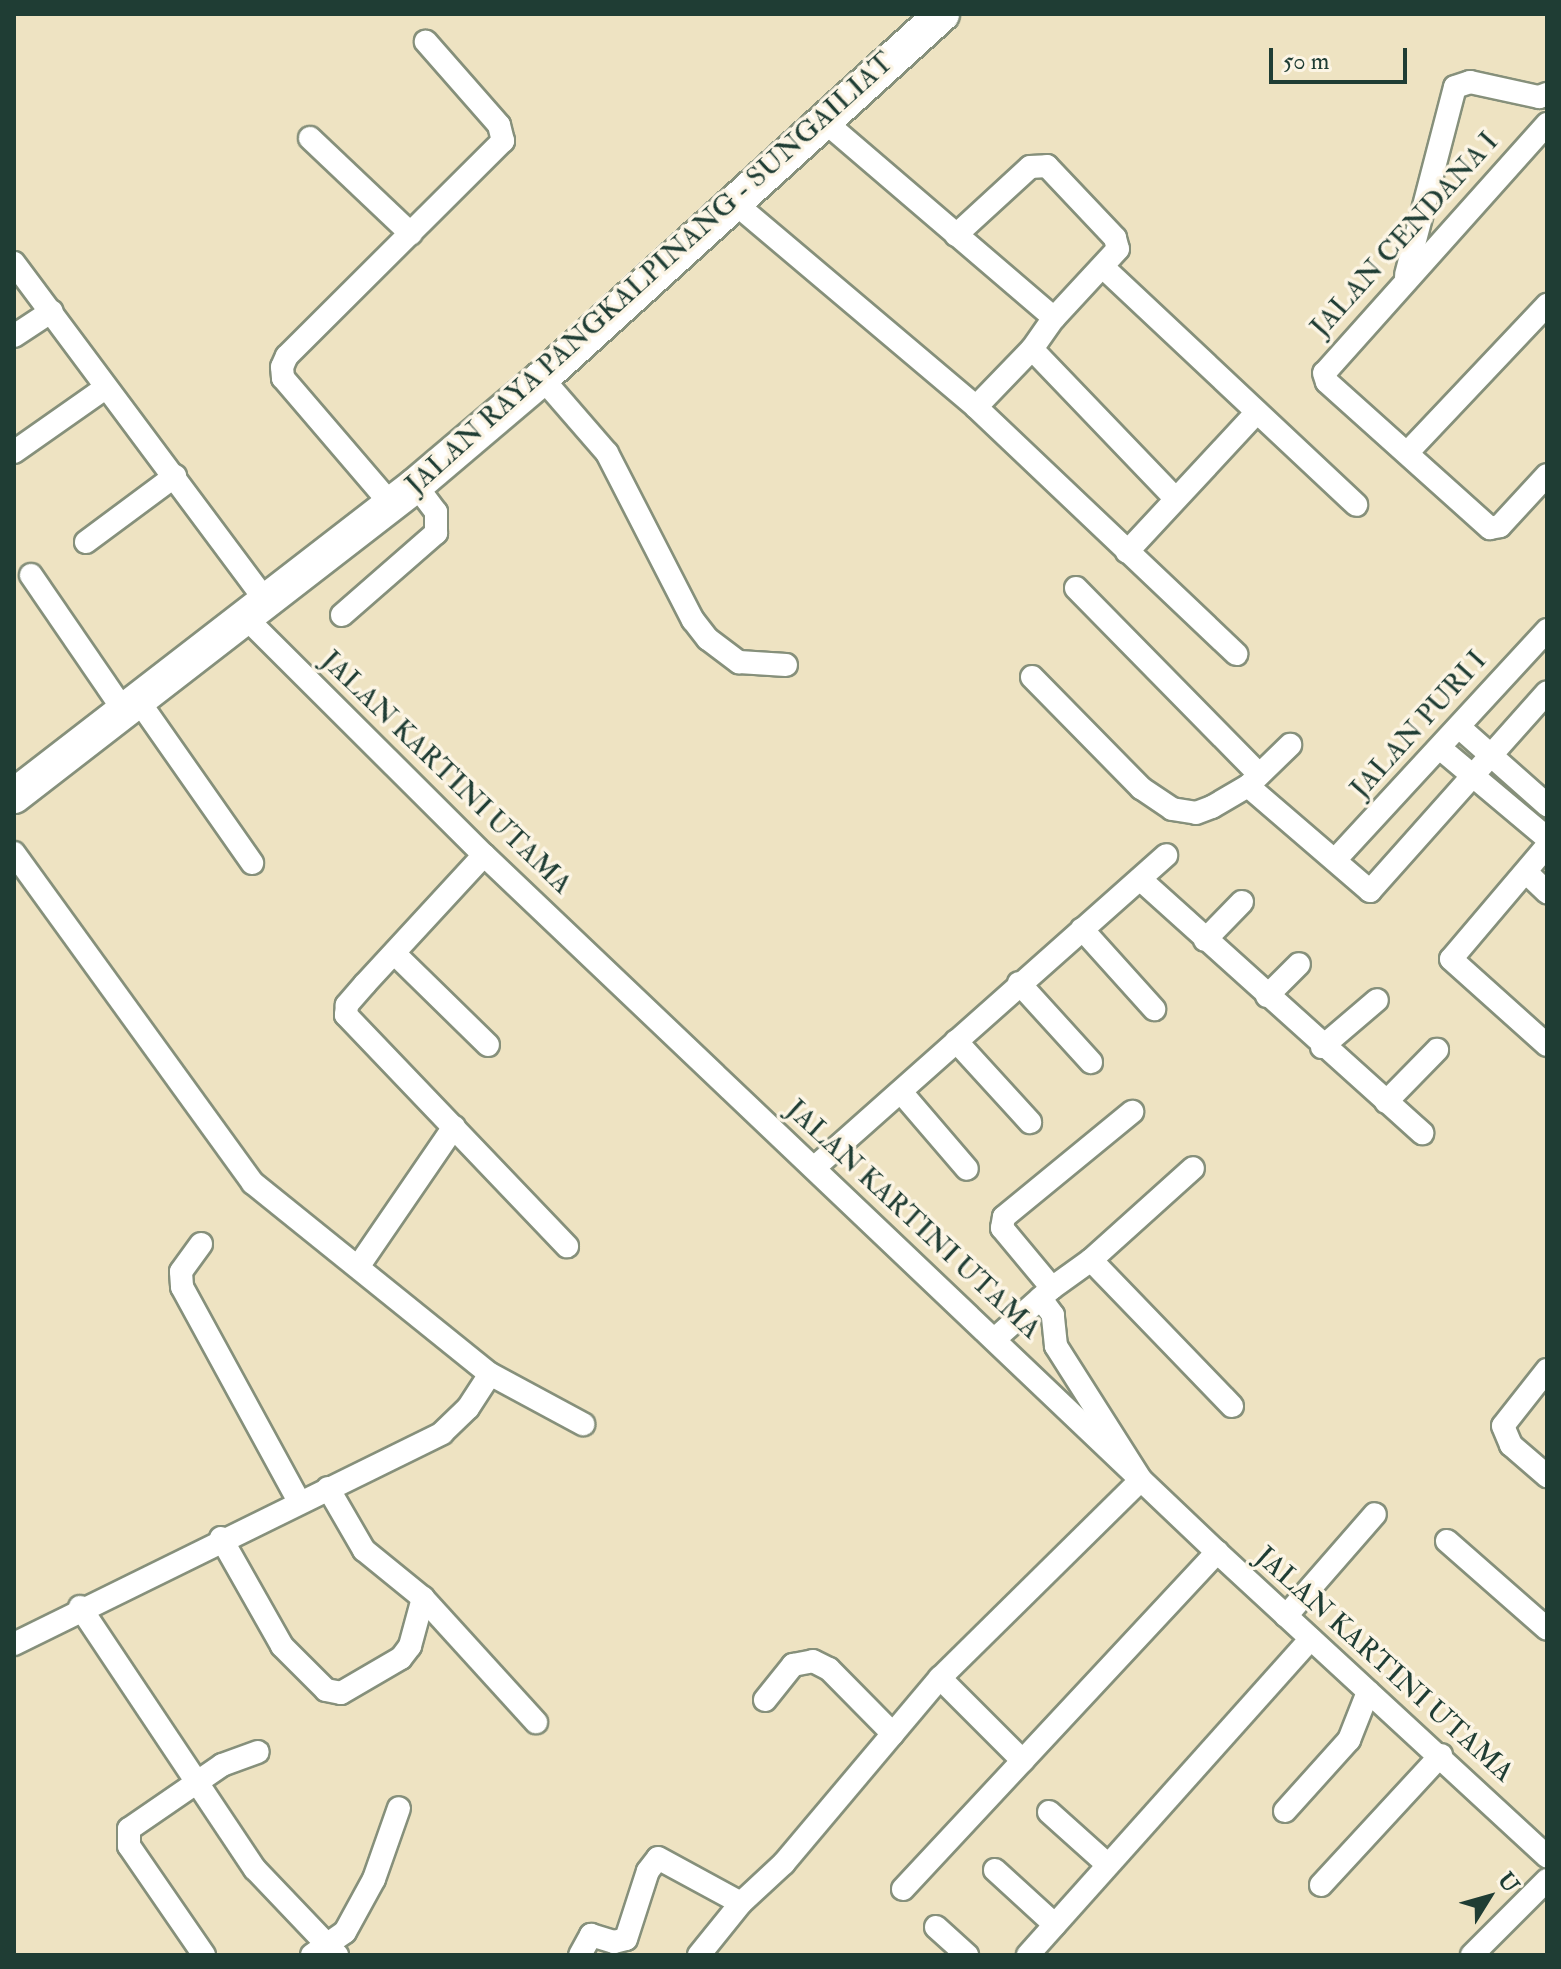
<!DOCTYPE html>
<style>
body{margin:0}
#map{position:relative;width:1561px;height:1969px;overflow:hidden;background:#eee3c2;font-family:"IM FELL Double Pica",serif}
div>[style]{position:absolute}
.roads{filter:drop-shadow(2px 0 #86907b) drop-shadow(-2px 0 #86907b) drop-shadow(0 2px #86907b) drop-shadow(0 -2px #86907b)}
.minor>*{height:22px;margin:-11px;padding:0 11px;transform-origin:11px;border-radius:11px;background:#fff}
.highway>*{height:34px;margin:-17px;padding:0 17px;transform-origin:17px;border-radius:17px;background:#fff}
span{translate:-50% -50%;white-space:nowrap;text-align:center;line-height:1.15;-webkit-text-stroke:7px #fcf5e5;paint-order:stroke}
.street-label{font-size:28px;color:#1f3d34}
.frame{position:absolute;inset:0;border:16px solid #1f3d34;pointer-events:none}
.north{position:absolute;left:1449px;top:1857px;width:80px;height:80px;-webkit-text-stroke:6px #fcf5e5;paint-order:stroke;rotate:53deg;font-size:22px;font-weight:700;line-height:32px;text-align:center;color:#1f3d34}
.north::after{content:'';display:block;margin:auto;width:28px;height:36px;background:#1f3d34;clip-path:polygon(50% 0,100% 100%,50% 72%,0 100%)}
.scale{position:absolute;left:1269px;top:48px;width:138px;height:36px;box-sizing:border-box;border:4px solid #1f3d34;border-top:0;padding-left:10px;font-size:24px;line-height:28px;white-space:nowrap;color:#1f3d34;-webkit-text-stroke:6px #fcf5e5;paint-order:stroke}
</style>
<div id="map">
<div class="roads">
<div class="minor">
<div style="left:1547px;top:124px;width:334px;rotate:131.8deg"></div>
<div style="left:1324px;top:373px;width:9px;rotate:72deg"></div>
<div style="left:1327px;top:382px;width:219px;rotate:41.9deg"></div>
<div style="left:1490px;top:528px;width:10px;rotate:-11deg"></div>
<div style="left:1500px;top:526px;width:69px;rotate:-47.3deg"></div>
<div style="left:310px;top:138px;width:139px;rotate:43.5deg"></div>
<div style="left:736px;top:204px;width:314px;rotate:40.2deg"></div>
<div style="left:976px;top:407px;width:81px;rotate:-46deg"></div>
<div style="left:1032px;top:349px;width:38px;rotate:-55deg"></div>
<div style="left:1054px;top:318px;width:303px;rotate:-139.4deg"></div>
<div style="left:956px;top:235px;width:100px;rotate:-42.6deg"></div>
<div style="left:1030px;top:167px;width:17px;rotate:-3deg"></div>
<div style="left:1047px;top:166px;width:99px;rotate:46.6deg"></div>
<div style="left:1115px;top:238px;width:11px;rotate:75deg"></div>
<div style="left:1118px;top:249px;width:94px;rotate:132.8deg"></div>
<div style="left:14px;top:263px;width:423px;rotate:53.3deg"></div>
<div style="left:1104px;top:268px;width:346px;rotate:43.2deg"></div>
<div style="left:1406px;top:275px;width:194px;rotate:-75.4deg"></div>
<div style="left:1455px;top:87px;width:16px;rotate:-18deg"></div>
<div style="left:1470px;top:82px;width:71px;rotate:12.3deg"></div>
<div style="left:1539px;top:97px;width:9px;rotate:-21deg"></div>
<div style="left:14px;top:336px;width:45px;rotate:-33.3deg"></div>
<div style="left:1032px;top:349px;width:207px;rotate:46.2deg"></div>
<div style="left:542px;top:378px;width:99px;rotate:49.1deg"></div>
<div style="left:607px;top:453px;width:188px;rotate:62.8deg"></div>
<div style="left:693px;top:620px;width:24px;rotate:52deg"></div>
<div style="left:708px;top:639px;width:39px;rotate:37deg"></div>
<div style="left:739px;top:662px;width:47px;rotate:3.7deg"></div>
<div style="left:976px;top:407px;width:359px;rotate:43.5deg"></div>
<div style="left:14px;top:452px;width:111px;rotate:-35.1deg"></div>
<div style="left:1407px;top:453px;width:204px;rotate:-46.6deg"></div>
<div style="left:391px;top:504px;width:166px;rotate:-130.6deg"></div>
<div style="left:283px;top:378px;width:11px;rotate:-95deg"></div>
<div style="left:282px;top:367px;width:12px;rotate:-66deg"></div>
<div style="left:287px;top:356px;width:305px;rotate:-44.9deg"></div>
<div style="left:503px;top:141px;width:16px;rotate:-104deg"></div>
<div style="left:499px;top:125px;width:111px;rotate:-131.3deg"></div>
<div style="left:86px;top:542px;width:111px;rotate:-36.6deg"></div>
<div style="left:1127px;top:552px;width:191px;rotate:-47.1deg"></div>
<div style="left:31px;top:575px;width:165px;rotate:55.6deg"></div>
<div style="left:1076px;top:588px;width:261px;rotate:45.5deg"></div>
<div style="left:342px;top:615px;width:125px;rotate:-41.1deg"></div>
<div style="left:436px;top:533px;width:21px;rotate:-90deg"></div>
<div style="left:436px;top:512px;width:34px;rotate:-127deg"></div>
<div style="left:247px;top:619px;width:334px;rotate:44.9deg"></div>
<div style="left:484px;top:855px;width:1011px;rotate:43.56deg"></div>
<div style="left:1217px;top:1552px;width:449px;rotate:42.7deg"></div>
<div style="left:1032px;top:677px;width:156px;rotate:45.5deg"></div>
<div style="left:1141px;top:788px;width:37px;rotate:34deg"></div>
<div style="left:1172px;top:809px;width:24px;rotate:9deg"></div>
<div style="left:1196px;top:813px;width:17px;rotate:-21deg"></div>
<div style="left:1212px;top:807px;width:42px;rotate:-30.3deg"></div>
<div style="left:1248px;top:786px;width:59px;rotate:-44.3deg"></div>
<div style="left:138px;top:700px;width:199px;rotate:55deg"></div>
<div style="left:1459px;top:727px;width:118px;rotate:41.6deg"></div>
<div style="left:1441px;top:749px;width:138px;rotate:40deg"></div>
<div style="left:1248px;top:786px;width:161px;rotate:40.7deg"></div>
<div style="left:1370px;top:891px;width:266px;rotate:-48.3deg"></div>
<div style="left:1547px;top:846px;width:148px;rotate:130.3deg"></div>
<div style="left:1451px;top:959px;width:129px;rotate:41.9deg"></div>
<div style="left:14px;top:853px;width:407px;rotate:54.1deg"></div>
<div style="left:253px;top:1183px;width:304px;rotate:38.9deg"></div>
<div style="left:490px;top:1374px;width:106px;rotate:28.3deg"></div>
<div style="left:484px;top:855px;width:176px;rotate:132.7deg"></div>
<div style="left:365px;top:984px;width:28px;rotate:131deg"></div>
<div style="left:347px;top:1005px;width:10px;rotate:96deg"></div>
<div style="left:346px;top:1015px;width:320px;rotate:46.3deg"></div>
<div style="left:1335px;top:860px;width:313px;rotate:-47.3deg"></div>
<div style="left:1527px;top:873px;width:28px;rotate:44deg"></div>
<div style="left:1140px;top:879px;width:380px;rotate:42deg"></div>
<div style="left:1082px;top:929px;width:108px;rotate:48deg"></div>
<div style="left:1205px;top:940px;width:53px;rotate:-45.8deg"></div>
<div style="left:395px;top:954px;width:130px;rotate:44.4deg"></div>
<div style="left:1019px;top:983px;width:107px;rotate:47.7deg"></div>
<div style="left:1267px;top:996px;width:45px;rotate:-45deg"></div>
<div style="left:956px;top:1041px;width:110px;rotate:47.6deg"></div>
<div style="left:1322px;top:1047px;width:72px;rotate:-40.5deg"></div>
<div style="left:901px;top:1092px;width:101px;rotate:49.4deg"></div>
<div style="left:1386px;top:1102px;width:73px;rotate:-45.6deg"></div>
<div style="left:814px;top:1168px;width:471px;rotate:-41.6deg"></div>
<div style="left:201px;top:1244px;width:34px;rotate:126deg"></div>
<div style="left:181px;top:1272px;width:15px;rotate:86deg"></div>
<div style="left:182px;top:1287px;width:245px;rotate:61.4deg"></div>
<div style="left:1091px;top:1260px;width:203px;rotate:46deg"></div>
<div style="left:358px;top:1267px;width:170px;rotate:-55.6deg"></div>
<div style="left:1052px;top:1288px;width:48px;rotate:-35.7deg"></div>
<div style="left:1091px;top:1260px;width:137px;rotate:-42deg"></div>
<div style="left:996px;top:1338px;width:75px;rotate:-41.8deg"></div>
<div style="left:1052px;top:1288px;width:78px;rotate:-129.8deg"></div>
<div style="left:1002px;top:1228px;width:11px;rotate:-80deg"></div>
<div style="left:1004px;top:1217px;width:166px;rotate:-39.4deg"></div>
<div style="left:1547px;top:1370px;width:71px;rotate:128.2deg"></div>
<div style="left:1503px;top:1426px;width:21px;rotate:67deg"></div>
<div style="left:1511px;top:1445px;width:48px;rotate:40.7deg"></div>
<div style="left:328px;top:1488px;width:72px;rotate:59.9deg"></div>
<div style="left:364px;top:1550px;width:76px;rotate:39.1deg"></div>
<div style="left:423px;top:1598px;width:168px;rotate:47.7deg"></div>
<div style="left:221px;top:1538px;width:124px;rotate:60.5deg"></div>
<div style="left:282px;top:1646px;width:62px;rotate:45deg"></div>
<div style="left:326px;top:1690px;width:15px;rotate:11deg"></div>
<div style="left:341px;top:1693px;width:69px;rotate:-30.3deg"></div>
<div style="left:401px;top:1658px;width:15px;rotate:-53deg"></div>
<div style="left:410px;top:1646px;width:50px;rotate:-74.8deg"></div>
<div style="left:1447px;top:1541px;width:133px;rotate:41.3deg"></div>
<div style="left:80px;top:1607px;width:315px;rotate:56.3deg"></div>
<div style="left:255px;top:1869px;width:119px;rotate:46.4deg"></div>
<div style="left:1286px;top:1616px;width:135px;rotate:-48.9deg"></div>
<div style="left:14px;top:1644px;width:477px;rotate:-26.2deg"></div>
<div style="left:442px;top:1433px;width:36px;rotate:-44deg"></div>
<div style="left:468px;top:1408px;width:40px;rotate:-57.1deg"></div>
<div style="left:940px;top:1678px;width:117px;rotate:45deg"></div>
<div style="left:765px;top:1700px;width:45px;rotate:-51.3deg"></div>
<div style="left:793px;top:1665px;width:20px;rotate:-11deg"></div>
<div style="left:813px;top:1661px;width:18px;rotate:27deg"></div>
<div style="left:829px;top:1669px;width:91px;rotate:45.4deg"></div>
<div style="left:1285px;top:1811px;width:96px;rotate:-48deg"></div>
<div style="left:1349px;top:1740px;width:52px;rotate:-68.4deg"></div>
<div style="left:1049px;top:1812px;width:79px;rotate:41.9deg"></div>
<div style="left:995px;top:1870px;width:81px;rotate:42.5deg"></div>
<div style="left:1321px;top:1885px;width:177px;rotate:-47.3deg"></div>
<div style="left:903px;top:1889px;width:461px;rotate:-47deg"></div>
<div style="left:936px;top:1927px;width:42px;rotate:42.1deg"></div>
<div style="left:204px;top:1955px;width:132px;rotate:-124.5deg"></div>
<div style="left:129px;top:1846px;width:17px;rotate:-90deg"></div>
<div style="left:129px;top:1829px;width:113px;rotate:-34.5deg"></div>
<div style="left:222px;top:1765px;width:38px;rotate:-20deg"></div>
<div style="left:312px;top:1955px;width:40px;rotate:-34.9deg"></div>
<div style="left:345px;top:1932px;width:60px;rotate:-61.3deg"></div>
<div style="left:374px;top:1879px;width:75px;rotate:-70.6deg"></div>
<div style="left:580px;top:1955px;width:23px;rotate:-61deg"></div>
<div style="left:591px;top:1935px;width:24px;rotate:17deg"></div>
<div style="left:614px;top:1942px;width:12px;rotate:-14deg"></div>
<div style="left:626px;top:1939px;width:71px;rotate:-72.1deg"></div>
<div style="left:648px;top:1871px;width:16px;rotate:-52deg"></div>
<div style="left:658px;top:1858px;width:94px;rotate:28.5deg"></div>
<div style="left:699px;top:1955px;width:67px;rotate:-51.1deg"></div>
<div style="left:741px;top:1903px;width:59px;rotate:-42.9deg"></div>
<div style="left:784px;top:1863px;width:242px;rotate:-49.9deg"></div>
<div style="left:940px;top:1678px;width:282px;rotate:-44.6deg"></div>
<div style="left:1141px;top:1480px;width:159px;rotate:-122.4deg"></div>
<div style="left:1056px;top:1346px;width:31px;rotate:-96deg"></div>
<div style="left:1053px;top:1315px;width:21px;rotate:-127deg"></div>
<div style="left:1028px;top:1955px;width:424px;rotate:-48.2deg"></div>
<div style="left:1472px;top:1955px;width:106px;rotate:-45deg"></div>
</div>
<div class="highway">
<div style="left:14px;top:796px;width:508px;rotate:-37.73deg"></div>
<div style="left:416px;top:485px;width:165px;rotate:-40.3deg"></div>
<div style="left:542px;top:378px;width:541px;rotate:-42.3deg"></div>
</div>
</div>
<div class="street-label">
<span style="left:1405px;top:235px;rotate:-48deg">JALAN CENDANA I</span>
<span style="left:650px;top:274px;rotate:-42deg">JALAN RAYA PANGKALPINANG - SUNGAILIAT</span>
<span style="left:1419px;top:725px;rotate:-48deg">JALAN PURI I</span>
<span style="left:446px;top:773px;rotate:44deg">JALAN KARTINI UTAMA</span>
<span style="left:913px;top:1220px;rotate:43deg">JALAN KARTINI UTAMA</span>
<span style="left:1384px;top:1665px;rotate:42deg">JALAN KARTINI UTAMA</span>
</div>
<div class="frame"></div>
<div class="north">U</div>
<div class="scale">50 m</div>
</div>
